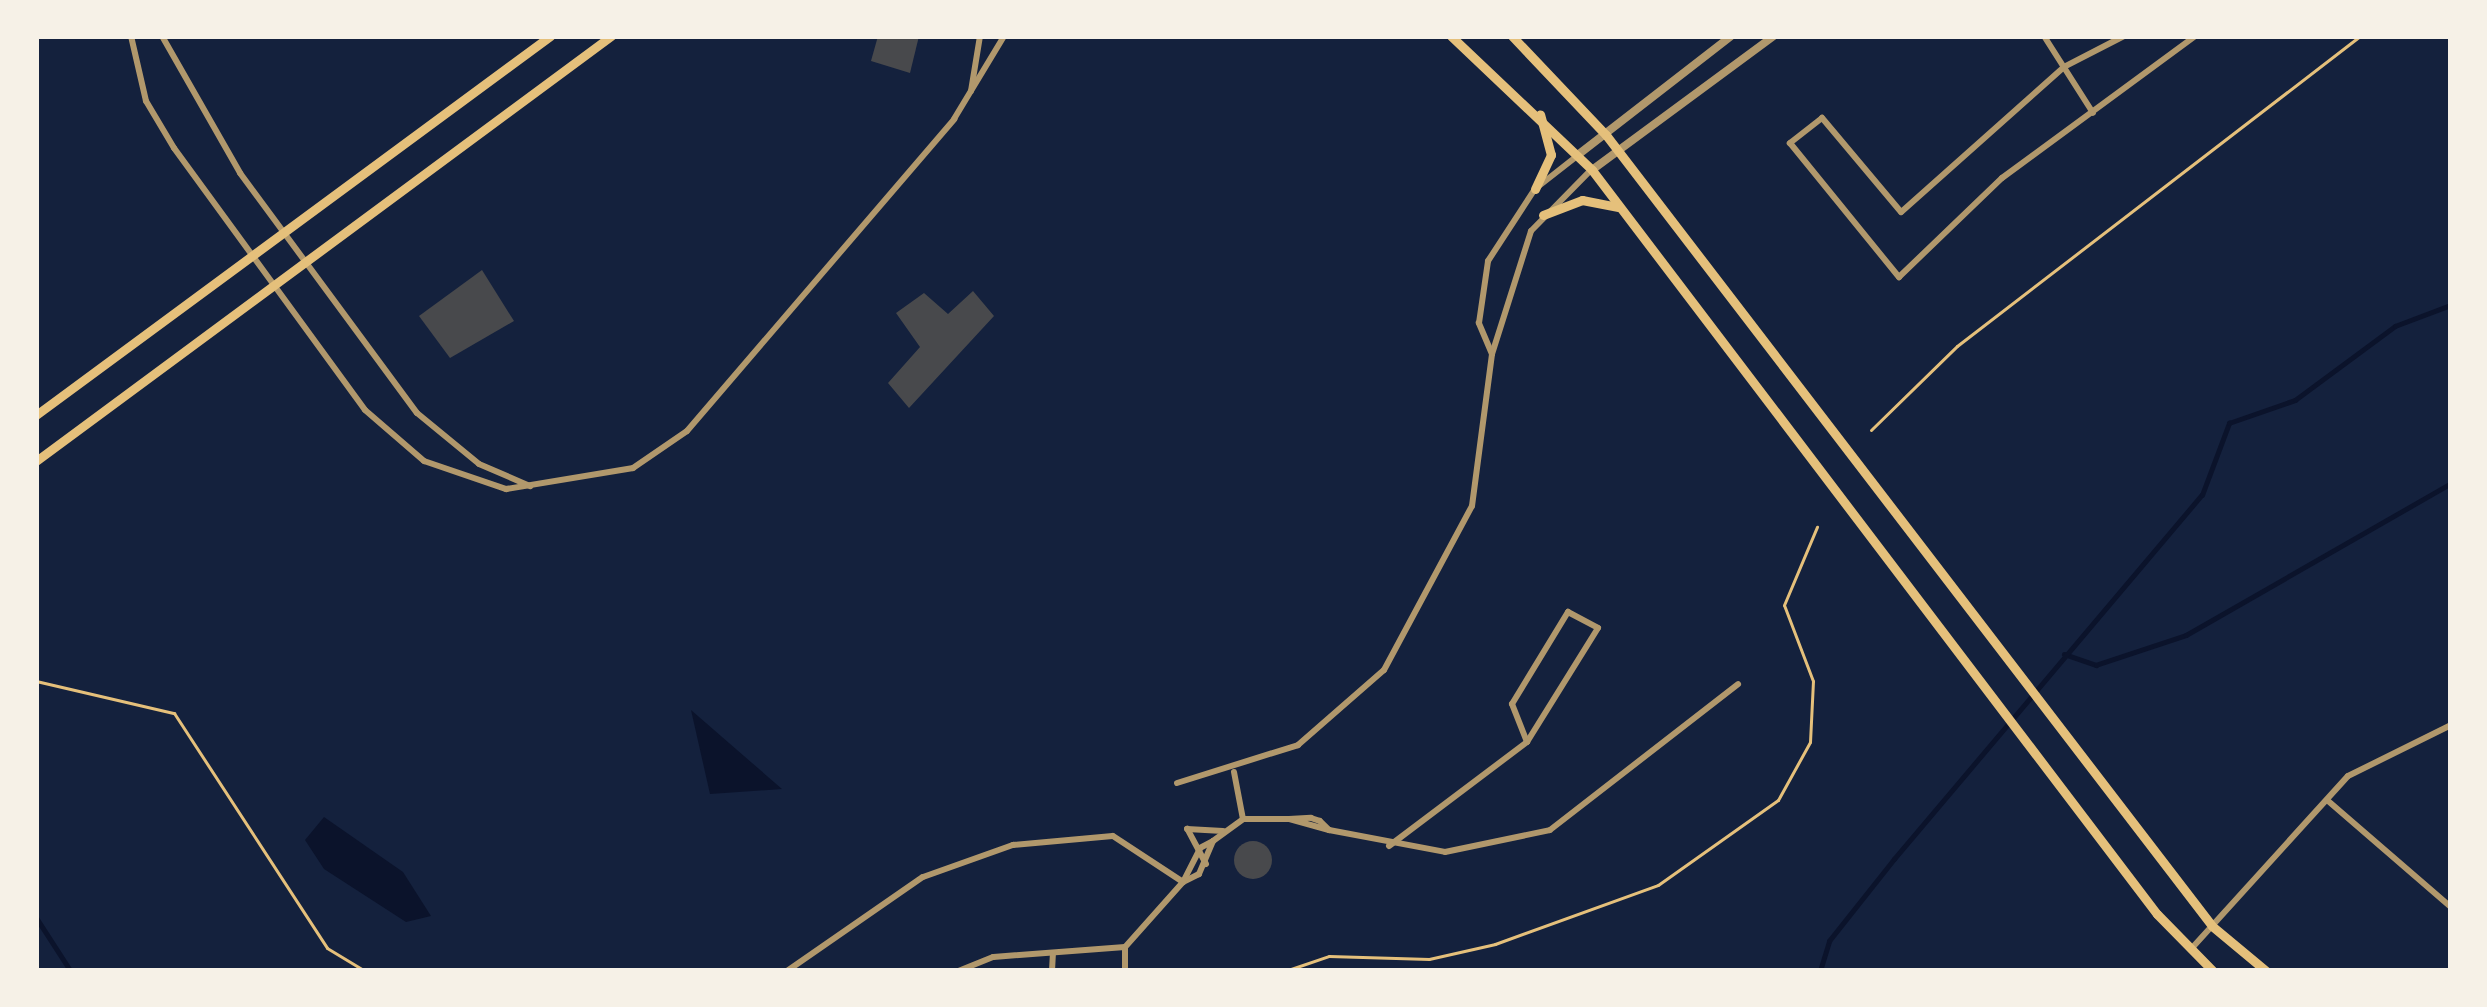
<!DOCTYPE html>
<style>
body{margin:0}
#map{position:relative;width:2487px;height:1007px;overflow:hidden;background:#14213d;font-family:"Open Sans",sans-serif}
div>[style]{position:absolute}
.water>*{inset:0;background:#0b132b}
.stream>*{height:4.5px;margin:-2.25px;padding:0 2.25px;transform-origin:2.25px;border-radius:2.25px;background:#0b132b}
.building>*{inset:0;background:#48494c}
.round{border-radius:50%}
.path>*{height:3px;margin:-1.5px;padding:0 1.5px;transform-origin:1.5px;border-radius:1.5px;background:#e5c07b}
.minor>*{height:6px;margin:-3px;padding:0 3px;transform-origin:3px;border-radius:3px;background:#b1986c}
.tertiary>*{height:8px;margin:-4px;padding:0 4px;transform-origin:4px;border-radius:4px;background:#b1986c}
.secondary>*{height:9px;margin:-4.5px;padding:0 4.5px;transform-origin:4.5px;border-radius:4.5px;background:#e5c07b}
span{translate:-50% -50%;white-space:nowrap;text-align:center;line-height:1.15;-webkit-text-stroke:9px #f6f1e7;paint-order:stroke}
.frame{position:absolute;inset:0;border:39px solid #f6f1e7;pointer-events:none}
</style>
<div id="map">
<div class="water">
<div style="clip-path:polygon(691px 710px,782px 789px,710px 794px)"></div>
<div style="clip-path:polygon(324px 817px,403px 872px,431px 916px,406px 922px,324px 869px,305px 840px)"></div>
</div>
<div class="stream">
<div style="left:2064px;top:654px;width:34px;rotate:19deg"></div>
<div style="left:2096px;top:665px;width:95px;rotate:-18.4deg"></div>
<div style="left:2186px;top:635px;width:305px;rotate:-29.8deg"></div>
<div style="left:36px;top:917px;width:64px;rotate:57.1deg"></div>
<div style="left:1820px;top:971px;width:31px;rotate:-73deg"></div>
<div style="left:1829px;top:941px;width:105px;rotate:-51.6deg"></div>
<div style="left:1894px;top:859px;width:477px;rotate:-49.8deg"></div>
<div style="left:2202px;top:495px;width:77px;rotate:-69.4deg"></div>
<div style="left:2229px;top:423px;width:70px;rotate:-19.2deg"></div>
<div style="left:2295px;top:400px;width:124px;rotate:-36.5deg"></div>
<div style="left:2395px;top:326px;width:60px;rotate:-20.6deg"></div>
</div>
<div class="building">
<div style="clip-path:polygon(878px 36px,919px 36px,910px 73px,871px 61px)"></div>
<div style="clip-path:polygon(482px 270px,514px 321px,450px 358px,419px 316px)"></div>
<div style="clip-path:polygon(973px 291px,994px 316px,909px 408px,888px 383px,920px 347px,896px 313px,924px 293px,948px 314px)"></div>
<div class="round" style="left:1234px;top:841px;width:38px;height:38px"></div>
</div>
<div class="path">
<div style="left:1871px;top:430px;width:120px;rotate:-44.3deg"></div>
<div style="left:1957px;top:346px;width:508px;rotate:-37.57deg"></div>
<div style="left:36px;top:681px;width:142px;rotate:13.1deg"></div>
<div style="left:174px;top:713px;width:280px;rotate:56.9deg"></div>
<div style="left:327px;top:948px;width:44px;rotate:31.2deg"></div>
<div style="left:1285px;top:971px;width:46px;rotate:-18.8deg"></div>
<div style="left:1329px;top:956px;width:100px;rotate:1.7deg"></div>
<div style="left:1429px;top:959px;width:68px;rotate:-12.8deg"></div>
<div style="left:1495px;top:944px;width:173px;rotate:-19.9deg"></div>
<div style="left:1658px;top:885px;width:147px;rotate:-35.3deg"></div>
<div style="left:1778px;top:800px;width:66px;rotate:-61.1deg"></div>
<div style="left:1810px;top:742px;width:61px;rotate:-87.2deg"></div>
<div style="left:1813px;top:681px;width:81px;rotate:-110.9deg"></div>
<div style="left:1784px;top:605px;width:85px;rotate:-67.1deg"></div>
</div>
<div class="minor">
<div style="left:131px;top:36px;width:67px;rotate:77deg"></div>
<div style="left:146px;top:101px;width:55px;rotate:59.2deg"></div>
<div style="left:174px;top:148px;width:324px;rotate:53.9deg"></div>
<div style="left:365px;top:410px;width:78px;rotate:40.8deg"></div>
<div style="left:424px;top:461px;width:87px;rotate:18.9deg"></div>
<div style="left:506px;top:489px;width:129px;rotate:-9.4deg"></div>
<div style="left:633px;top:468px;width:65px;rotate:-34.4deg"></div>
<div style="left:687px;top:431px;width:411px;rotate:-49.4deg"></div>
<div style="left:954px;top:119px;width:97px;rotate:-58.9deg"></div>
<div style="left:162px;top:36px;width:158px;rotate:60.3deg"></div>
<div style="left:240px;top:173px;width:298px;rotate:53.6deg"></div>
<div style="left:417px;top:413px;width:80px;rotate:39.4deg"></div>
<div style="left:479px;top:464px;width:56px;rotate:23.3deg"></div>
<div style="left:2044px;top:36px;width:91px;rotate:57.5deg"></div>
<div style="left:2124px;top:36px;width:68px;rotate:152.7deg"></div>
<div style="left:2064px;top:67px;width:218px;rotate:138.3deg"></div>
<div style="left:1901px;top:212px;width:123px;rotate:-130deg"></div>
<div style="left:1822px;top:118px;width:41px;rotate:142deg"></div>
<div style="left:1790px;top:143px;width:173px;rotate:50.9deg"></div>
<div style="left:1899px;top:277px;width:143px;rotate:-43.9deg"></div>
<div style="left:2002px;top:178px;width:240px;rotate:-36.3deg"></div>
<div style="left:971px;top:91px;width:56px;rotate:-80.7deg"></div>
<div style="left:1492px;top:354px;width:129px;rotate:-72.4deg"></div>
<div style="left:1531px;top:231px;width:86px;rotate:-45.5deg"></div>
<div style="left:1568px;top:612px;width:34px;rotate:28deg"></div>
<div style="left:1598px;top:628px;width:134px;rotate:121.9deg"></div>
<div style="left:1527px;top:742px;width:41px;rotate:-111.5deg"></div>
<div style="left:1512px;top:704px;width:108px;rotate:-58.7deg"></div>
<div style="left:1234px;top:772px;width:48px;rotate:79.2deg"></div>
<div style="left:1177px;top:783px;width:127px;rotate:-17.4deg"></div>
<div style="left:1298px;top:745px;width:114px;rotate:-41.1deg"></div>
<div style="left:1384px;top:670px;width:186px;rotate:-61.8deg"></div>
<div style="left:1472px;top:506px;width:153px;rotate:-82.5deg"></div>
<div style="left:1492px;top:354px;width:34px;rotate:-113deg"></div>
<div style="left:1479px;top:323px;width:63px;rotate:-81.7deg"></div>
<div style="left:1488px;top:261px;width:86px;rotate:-56.9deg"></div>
<div style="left:1535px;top:189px;width:52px;rotate:-38deg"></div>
<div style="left:2327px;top:800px;width:164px;rotate:40.8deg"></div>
<div style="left:1311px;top:818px;width:9px;rotate:18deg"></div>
<div style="left:1320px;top:821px;width:13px;rotate:45deg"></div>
<div style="left:1329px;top:830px;width:41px;rotate:-164.6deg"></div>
<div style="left:1289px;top:819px;width:22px;rotate:-3deg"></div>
<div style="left:1329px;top:830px;width:118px;rotate:10.7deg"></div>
<div style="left:1445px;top:852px;width:107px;rotate:-11.8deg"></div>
<div style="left:1550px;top:830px;width:238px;rotate:-37.8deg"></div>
<div style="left:1213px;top:841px;width:36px;rotate:113deg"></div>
<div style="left:1199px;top:874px;width:18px;rotate:153deg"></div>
<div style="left:1183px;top:882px;width:38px;rotate:-63deg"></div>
<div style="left:1200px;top:848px;width:15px;rotate:-28deg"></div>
<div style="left:1213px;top:841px;width:37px;rotate:-36deg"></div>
<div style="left:1243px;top:819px;width:46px"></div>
<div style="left:1389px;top:846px;width:173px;rotate:-37deg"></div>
<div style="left:1206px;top:864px;width:40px;rotate:-118deg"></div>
<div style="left:1187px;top:829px;width:36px;rotate:3deg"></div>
<div style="left:2192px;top:948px;width:232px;rotate:-47.8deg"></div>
<div style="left:2348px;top:776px;width:115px;rotate:-26.3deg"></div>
<div style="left:787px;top:971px;width:165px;rotate:-34.7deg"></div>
<div style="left:923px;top:877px;width:96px;rotate:-19.6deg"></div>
<div style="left:1013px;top:845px;width:100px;rotate:-5.1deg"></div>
<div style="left:1113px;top:836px;width:84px;rotate:33.3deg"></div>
<div style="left:1183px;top:882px;width:87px;rotate:131.7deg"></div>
<div style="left:1125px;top:947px;width:132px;rotate:175.7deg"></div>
<div style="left:993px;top:957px;width:38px;rotate:158deg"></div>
<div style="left:1052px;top:971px;width:18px;rotate:-87deg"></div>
<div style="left:1125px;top:971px;width:24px;rotate:-90deg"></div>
</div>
<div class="tertiary">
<div style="left:1579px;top:154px;width:192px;rotate:-37.8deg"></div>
<div style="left:1592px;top:170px;width:226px;rotate:-36.4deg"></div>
</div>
<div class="secondary">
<div style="left:1451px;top:36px;width:195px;rotate:43.5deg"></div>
<div style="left:1592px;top:170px;width:934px;rotate:52.79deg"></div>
<div style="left:2157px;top:914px;width:80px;rotate:45.5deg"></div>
<div style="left:1512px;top:36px;width:137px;rotate:46.5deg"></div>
<div style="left:1606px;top:135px;width:996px;rotate:52.54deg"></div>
<div style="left:2212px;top:926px;width:70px;rotate:39.8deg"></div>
<div style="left:1535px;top:189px;width:38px;rotate:-65deg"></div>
<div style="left:1551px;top:155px;width:42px;rotate:-105deg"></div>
<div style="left:1543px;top:215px;width:42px;rotate:-21deg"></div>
<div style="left:1582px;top:200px;width:37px;rotate:11deg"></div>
<div style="left:36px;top:415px;width:639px;rotate:-36.4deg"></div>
<div style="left:36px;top:461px;width:715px;rotate:-36.47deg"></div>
</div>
<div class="frame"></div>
</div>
